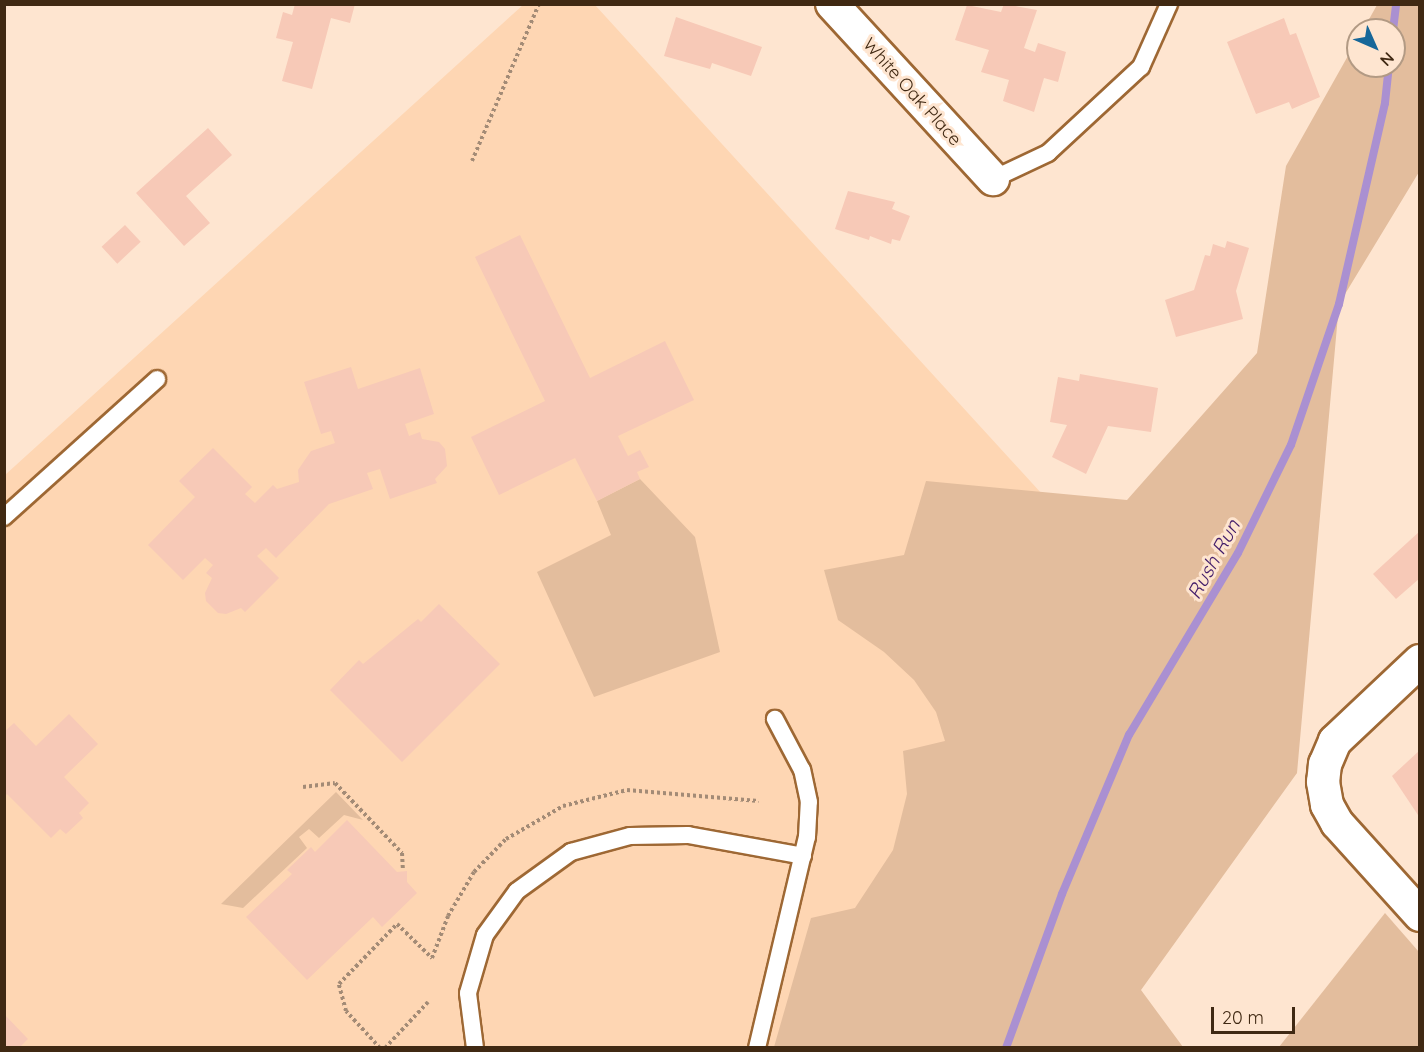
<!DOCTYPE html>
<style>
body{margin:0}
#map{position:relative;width:1424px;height:1052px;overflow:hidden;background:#fee5d0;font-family:Quicksand,sans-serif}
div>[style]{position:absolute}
.built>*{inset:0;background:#fed6b3}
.green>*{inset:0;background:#e3bd9d}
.stream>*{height:8px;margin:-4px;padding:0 4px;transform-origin:4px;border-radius:4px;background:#aa90d1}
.building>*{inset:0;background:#f7c9b7;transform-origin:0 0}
.path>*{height:4px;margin-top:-2px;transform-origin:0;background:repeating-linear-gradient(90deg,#a38b76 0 3px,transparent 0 6px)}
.roads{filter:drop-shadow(2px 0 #9e6834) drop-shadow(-2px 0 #9e6834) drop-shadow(0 2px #9e6834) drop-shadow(0 -2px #9e6834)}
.lane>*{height:16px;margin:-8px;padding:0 8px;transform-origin:8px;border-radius:8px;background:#fff}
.street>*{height:32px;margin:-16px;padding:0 16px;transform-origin:16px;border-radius:16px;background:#fff}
span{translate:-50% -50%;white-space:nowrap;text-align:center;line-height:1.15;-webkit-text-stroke:6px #fee5d0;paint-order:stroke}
.street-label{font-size:18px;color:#402913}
.water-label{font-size:20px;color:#421c69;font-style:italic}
.frame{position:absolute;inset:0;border:6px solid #402913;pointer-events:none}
.north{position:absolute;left:1346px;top:18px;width:60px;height:60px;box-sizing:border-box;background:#fee5d0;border:2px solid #b29a84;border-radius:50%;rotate:135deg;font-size:16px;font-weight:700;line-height:24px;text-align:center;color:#402913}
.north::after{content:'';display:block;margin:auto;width:21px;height:27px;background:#176799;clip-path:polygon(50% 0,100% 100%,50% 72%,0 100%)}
.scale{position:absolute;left:1211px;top:1007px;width:84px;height:27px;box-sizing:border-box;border:3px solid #402913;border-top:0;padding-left:8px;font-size:18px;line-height:21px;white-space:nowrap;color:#402913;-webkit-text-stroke:4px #fee5d0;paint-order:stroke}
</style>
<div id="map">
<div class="built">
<div style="clip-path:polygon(523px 5px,595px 5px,1297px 773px,1080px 971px,1151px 1047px,5px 1048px,5px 475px)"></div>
</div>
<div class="green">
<div style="clip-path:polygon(1377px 5px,1419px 5px,1419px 172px,1339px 304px,1297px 773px,1141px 990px,1183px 1047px,774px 1047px,811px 918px,855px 908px,893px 850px,907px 794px,903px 751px,945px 741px,936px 712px,914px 680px,884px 652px,838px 620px,824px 570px,904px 555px,926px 481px,1127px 500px,1257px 353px,1286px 166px,1358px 38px,1358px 66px,1394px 66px,1394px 30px,1363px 30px)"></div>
<div style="clip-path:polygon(640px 479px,695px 537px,720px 652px,594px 697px,537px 572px,611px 535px,597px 501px)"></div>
<div style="clip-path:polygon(336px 792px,363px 820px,344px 815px,319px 838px,309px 829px,299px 837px,307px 848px,243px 908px,221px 904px)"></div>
<div style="clip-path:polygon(1385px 913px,1419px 952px,1419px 1047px,1279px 1047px)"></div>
</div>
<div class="stream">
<div style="left:1393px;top:30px;width:26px;rotate:-83deg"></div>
<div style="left:1006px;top:1048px;width:164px;rotate:-70deg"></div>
<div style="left:1062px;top:894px;width:173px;rotate:-67.2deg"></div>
<div style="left:1129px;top:735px;width:212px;rotate:-59.1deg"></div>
<div style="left:1238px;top:553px;width:120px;rotate:-63.9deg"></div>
<div style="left:1291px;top:445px;width:149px;rotate:-71.2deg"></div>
<div style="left:1339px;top:304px;width:206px;rotate:-77.1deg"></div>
<div style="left:1385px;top:103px;width:37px;rotate:-84deg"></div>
</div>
<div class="building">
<div style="clip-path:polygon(295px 4px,355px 4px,350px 23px,331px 18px,312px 89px,282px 81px,293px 42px,276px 38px,283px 12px,292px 15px)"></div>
<div style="clip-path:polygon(1004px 4px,1037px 10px,1024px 48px,1035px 52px,1038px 43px,1066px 52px,1058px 82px,1044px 78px,1034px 112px,1003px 101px,1009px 80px,981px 72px,989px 50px,955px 40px,967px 5px,1001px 12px)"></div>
<div style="clip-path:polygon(676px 17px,762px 47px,751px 76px,712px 63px,710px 69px,664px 56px)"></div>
<div style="clip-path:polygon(1284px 18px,1290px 35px,1296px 33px,1320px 97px,1292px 109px,1289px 102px,1256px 114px,1227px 42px)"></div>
<div style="clip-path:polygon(208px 128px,232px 155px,186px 196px,210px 223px,184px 246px,136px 193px)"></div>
<div style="clip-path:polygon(848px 191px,895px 202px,892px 209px,910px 216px,900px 241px,892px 239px,891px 244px,870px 236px,869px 240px,835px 229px)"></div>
<div style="left:125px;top:225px;width:23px;height:32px;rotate:47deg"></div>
<div style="clip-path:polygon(520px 235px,590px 378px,665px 341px,694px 400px,618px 436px,628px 456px,640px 450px,649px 467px,637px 472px,640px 479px,597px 501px,575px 458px,499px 495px,471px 437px,545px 401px,475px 257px)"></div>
<div style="clip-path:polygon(1227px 241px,1249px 248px,1236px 291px,1243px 319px,1176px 337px,1165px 300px,1194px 290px,1205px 255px,1210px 256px,1213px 244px,1225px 248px)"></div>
<div style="clip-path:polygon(351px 367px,358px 389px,420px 368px,434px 414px,405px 424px,409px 436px,420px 432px,422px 439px,439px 442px,445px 449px,447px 466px,435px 479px,437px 483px,390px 499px,380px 469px,367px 473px,373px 489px,329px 504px,276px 558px,266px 548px,257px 556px,279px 578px,245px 612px,241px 608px,226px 614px,218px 613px,206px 601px,205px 593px,212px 578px,206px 573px,213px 565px,205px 558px,183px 580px,148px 545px,195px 497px,179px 481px,213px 448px,252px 487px,245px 494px,255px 503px,273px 485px,277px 489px,299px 482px,298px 470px,311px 451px,335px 443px,331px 431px,321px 434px,304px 382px)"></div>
<div style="clip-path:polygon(1080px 374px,1158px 388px,1151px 432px,1108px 426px,1086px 474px,1052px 457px,1067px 425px,1050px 422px,1058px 377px,1079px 381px)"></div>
<div style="clip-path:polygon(1420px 531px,1420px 578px,1396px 599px,1373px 574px)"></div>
<div style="clip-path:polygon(439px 604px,500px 664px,402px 762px,330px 690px,359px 660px,363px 664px,418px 619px,421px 622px)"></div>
<div style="clip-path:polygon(69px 714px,98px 744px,64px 777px,89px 803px,79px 813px,83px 818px,66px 834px,60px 829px,51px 838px,7px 794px,4px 797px,4px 732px,14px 723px,36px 746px)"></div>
<div style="clip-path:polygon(1420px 750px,1420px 818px,1392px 776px)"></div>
<div style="clip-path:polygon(347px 820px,397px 872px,407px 871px,407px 882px,417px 893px,382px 927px,373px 917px,307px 980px,246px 917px,292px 874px,287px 870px,311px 847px,315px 852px)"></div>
<div style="clip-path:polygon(4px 1014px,28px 1039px,19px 1048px,4px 1048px)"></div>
</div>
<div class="path">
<div style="left:472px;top:161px;width:171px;rotate:-66.9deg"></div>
<div style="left:303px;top:787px;width:32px;rotate:-7deg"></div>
<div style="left:335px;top:783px;width:97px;rotate:46.3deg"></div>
<div style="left:402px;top:853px;width:17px;rotate:87deg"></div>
<div style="left:380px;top:1048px;width:50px;rotate:-132.6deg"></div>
<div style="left:346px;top:1011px;width:28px;rotate:-105deg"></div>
<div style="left:339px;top:984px;width:83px;rotate:-46deg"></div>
<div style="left:397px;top:924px;width:49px;rotate:44.2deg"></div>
<div style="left:432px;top:958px;width:45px;rotate:-69.1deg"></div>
<div style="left:448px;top:916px;width:51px;rotate:-59.4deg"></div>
<div style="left:474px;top:872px;width:46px;rotate:-45.9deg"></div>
<div style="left:506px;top:839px;width:66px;rotate:-30.1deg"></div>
<div style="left:563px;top:806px;width:66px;rotate:-14deg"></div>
<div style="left:627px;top:790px;width:132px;rotate:4.8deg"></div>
<div style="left:385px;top:1048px;width:63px;rotate:-46.9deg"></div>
</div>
<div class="roads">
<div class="lane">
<div style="left:993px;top:179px;width:61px;rotate:-25.3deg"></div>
<div style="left:1048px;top:153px;width:127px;rotate:-42.8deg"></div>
<div style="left:1141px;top:67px;width:69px;rotate:-66deg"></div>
<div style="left:4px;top:517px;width:206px;rotate:-42deg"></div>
<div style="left:475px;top:1048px;width:55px;rotate:-97.3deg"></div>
<div style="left:468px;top:993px;width:60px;rotate:-73.7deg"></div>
<div style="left:485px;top:935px;width:54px;rotate:-54deg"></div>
<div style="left:517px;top:891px;width:67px;rotate:-35.8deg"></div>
<div style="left:571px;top:852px;width:61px;rotate:-15.2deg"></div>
<div style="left:630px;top:836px;width:58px;rotate:-1deg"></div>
<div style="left:688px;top:835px;width:117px;rotate:10.3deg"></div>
<div style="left:757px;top:1048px;width:217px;rotate:-76.7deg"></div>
<div style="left:807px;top:837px;width:35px;rotate:-87deg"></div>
<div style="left:809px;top:802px;width:33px;rotate:-102deg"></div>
<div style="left:802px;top:770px;width:58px;rotate:-117.9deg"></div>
</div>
<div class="street">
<div style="left:832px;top:4px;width:238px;rotate:47.4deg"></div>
<div style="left:1420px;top:661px;width:117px;rotate:136.7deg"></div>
<div style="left:1335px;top:741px;width:25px;rotate:113deg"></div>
<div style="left:1325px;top:764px;width:18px;rotate:96deg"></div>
<div style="left:1323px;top:782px;width:23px;rotate:80deg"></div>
<div style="left:1327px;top:805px;width:21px;rotate:61deg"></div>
<div style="left:1337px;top:823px;width:124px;rotate:47.9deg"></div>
</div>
</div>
<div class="street-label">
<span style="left:912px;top:92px;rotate:48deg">White Oak Place</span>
</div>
<div class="water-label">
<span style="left:1213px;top:559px;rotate:-61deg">Rush Run</span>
</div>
<div class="frame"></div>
<div class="north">N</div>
<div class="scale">20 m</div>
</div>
